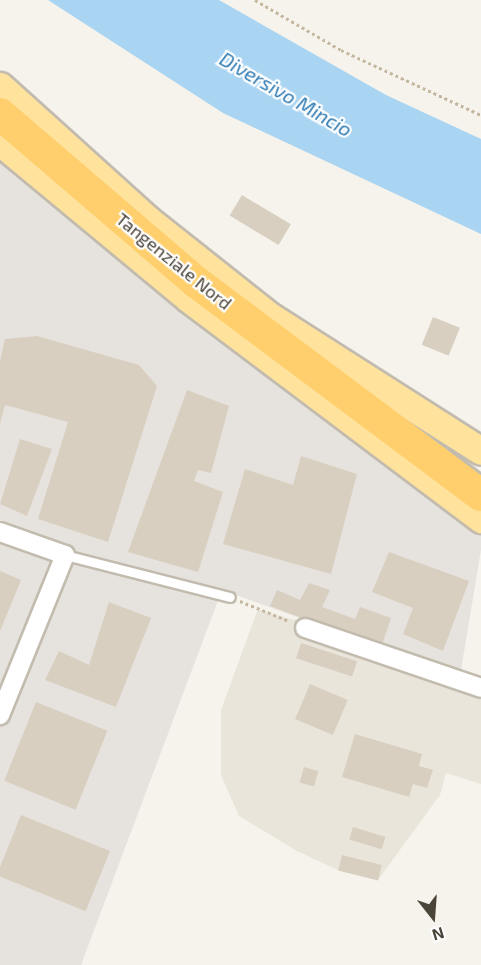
<!DOCTYPE html>
<style>
body{margin:0}
#map{position:relative;width:481px;height:965px;overflow:hidden;background:#f6f3ec;font-family:"Exo 2",sans-serif}
div>[style]{position:absolute}
.residential>*{inset:0;background:#eae5da}
.industrial>*{inset:0;background:#e6e2dd}
.water>*{inset:0;background:#a9d4f2}
.building>*{inset:0;background:#d8cfc1;transform-origin:0 0}
.path>*{height:3px;margin-top:-1.5px;transform-origin:0;background:repeating-linear-gradient(90deg,#c4b79f 0 3px,transparent 0 6px)}
.roads{filter:drop-shadow(2px 0 #c2bbae) drop-shadow(-2px 0 #c2bbae) drop-shadow(0 2px #c2bbae) drop-shadow(0 -2px #c2bbae)}
.lane>*{height:9px;margin:-4.5px;padding:0 4.5px;transform-origin:4.5px;border-radius:4.5px;background:#fff}
.street>*{height:18px;margin:-9px;padding:0 9px;transform-origin:9px;border-radius:9px;background:#fff}
.primary>*{height:27px;margin:-13.5px;padding:0 13.5px;transform-origin:13.5px;border-radius:13.5px;background:#ffe39c}
.highway>*{height:32px;margin:-16px;padding:0 16px;transform-origin:16px;border-radius:16px;background:#ffcf6e}
span{translate:-50% -50%;white-space:nowrap;text-align:center;line-height:1.15;-webkit-text-stroke:4.5px #fff;paint-order:stroke}
.street-label{font-size:18px;color:#4b4439}
.water-label{font-size:20px;color:#2e7ab2;font-style:italic}
.north{position:absolute;left:403px;top:887px;width:60px;height:60px;-webkit-text-stroke:4px #fff;paint-order:stroke;rotate:163deg;font-size:16px;font-weight:700;line-height:24px;text-align:center;color:#4b4439}
.north::after{content:'';display:block;margin:auto;width:21px;height:27px;background:#4b4439;clip-path:polygon(50% 0,100% 100%,50% 72%,0 100%)}
</style>
<div id="map">
<div class="residential">
<div style="clip-path:polygon(258px 609px,481px 677px,481px 784px,446px 773px,440px 795px,378px 880px,338px 870px,297px 851px,239px 816px,221px 775px,221px 710px)"></div>
</div>
<div class="industrial">
<div style="clip-path:polygon(0 153px,481px 523px,481px 550px,460px 676px,222px 590px,81px 965px,0 965px)"></div>
</div>
<div class="water">
<div style="clip-path:polygon(48px 0,219px 0,386px 95px,481px 139px,481px 234px,223px 113px)"></div>
</div>
<div class="building">
<div style="left:242px;top:195px;width:57px;height:24px;rotate:31deg"></div>
<div style="left:433px;top:317px;width:29px;height:30px;rotate:22deg"></div>
<div style="clip-path:polygon(37px 336px,139px 365px,157px 386px,108px 542px,38px 519px,68px 422px,5px 405px,0 424px,0 361px,5px 339px)"></div>
<div style="clip-path:polygon(187px 390px,229px 406px,211px 473px,198px 470px,194px 481px,223px 492px,198px 572px,128px 552px)"></div>
<div style="clip-path:polygon(20px 439px,52px 449px,27px 516px,0 504px)"></div>
<div style="clip-path:polygon(301px 456px,357px 474px,331px 574px,223px 544px,245px 469px,293px 485px)"></div>
<div style="clip-path:polygon(389px 552px,469px 581px,443px 651px,403px 634px,413px 608px,372px 592px)"></div>
<div style="clip-path:polygon(0 571px,21px 580px,0 631px)"></div>
<div style="clip-path:polygon(309px 583px,330px 590px,322px 607px,355px 619px,360px 607px,391px 618px,381px 648px,270px 606px,277px 590px,300px 600px)"></div>
<div style="clip-path:polygon(109px 602px,151px 618px,116px 707px,45px 680px,59px 651px,89px 665px)"></div>
<div style="left:301px;top:643px;width:59px;height:16px;rotate:18deg"></div>
<div style="left:310px;top:684px;width:41px;height:38px;rotate:23deg"></div>
<div style="left:36px;top:702px;width:77px;height:85px;rotate:22deg"></div>
<div style="clip-path:polygon(355px 734px,422px 754px,419px 766px,433px 770px,427px 788px,413px 784px,409px 797px,342px 777px)"></div>
<div style="left:304px;top:767px;width:15px;height:16px;rotate:16deg"></div>
<div style="left:21px;top:815px;width:96px;height:65px;rotate:22deg"></div>
<div style="left:353px;top:827px;width:34px;height:13px;rotate:17deg"></div>
<div style="left:342px;top:855px;width:41px;height:16px;rotate:14deg"></div>
</div>
<div class="path">
<div style="left:255px;top:0;width:99px;rotate:30.2deg"></div>
<div style="left:341px;top:50px;width:154px;rotate:24.9deg"></div>
<div style="left:240px;top:601px;width:53px;rotate:22.2deg"></div>
</div>
<div class="roads">
<div class="lane">
<div style="left:65px;top:555px;width:170px;rotate:14.3deg"></div>
</div>
<div class="street">
<div style="left:0;top:532px;width:69px;rotate:19.5deg"></div>
<div style="left:65px;top:555px;width:173px;rotate:112.1deg"></div>
<div style="left:305px;top:628px;width:186px;rotate:18.8deg"></div>
</div>
<div class="primary">
<div style="left:0;top:86px;width:197px;rotate:42.1deg"></div>
<div style="left:146px;top:218px;width:159px;rotate:38.4deg"></div>
<div style="left:271px;top:317px;width:249px;rotate:32.5deg"></div>
<div style="left:0;top:142px;width:246px;rotate:39.7deg"></div>
<div style="left:189px;top:299px;width:366px;rotate:37deg"></div>
</div>
<div class="highway">
<div style="left:0;top:114px;width:258px;rotate:40.6deg"></div>
<div style="left:196px;top:282px;width:356px;rotate:36.8deg"></div>
</div>
</div>
<div class="street-label">
<span style="left:174px;top:261px;rotate:39deg">Tangenziale Nord</span>
</div>
<div class="water-label">
<span style="left:286px;top:94px;rotate:30deg">Diversivo Mincio</span>
</div>
<div class="north">N</div>
</div>
